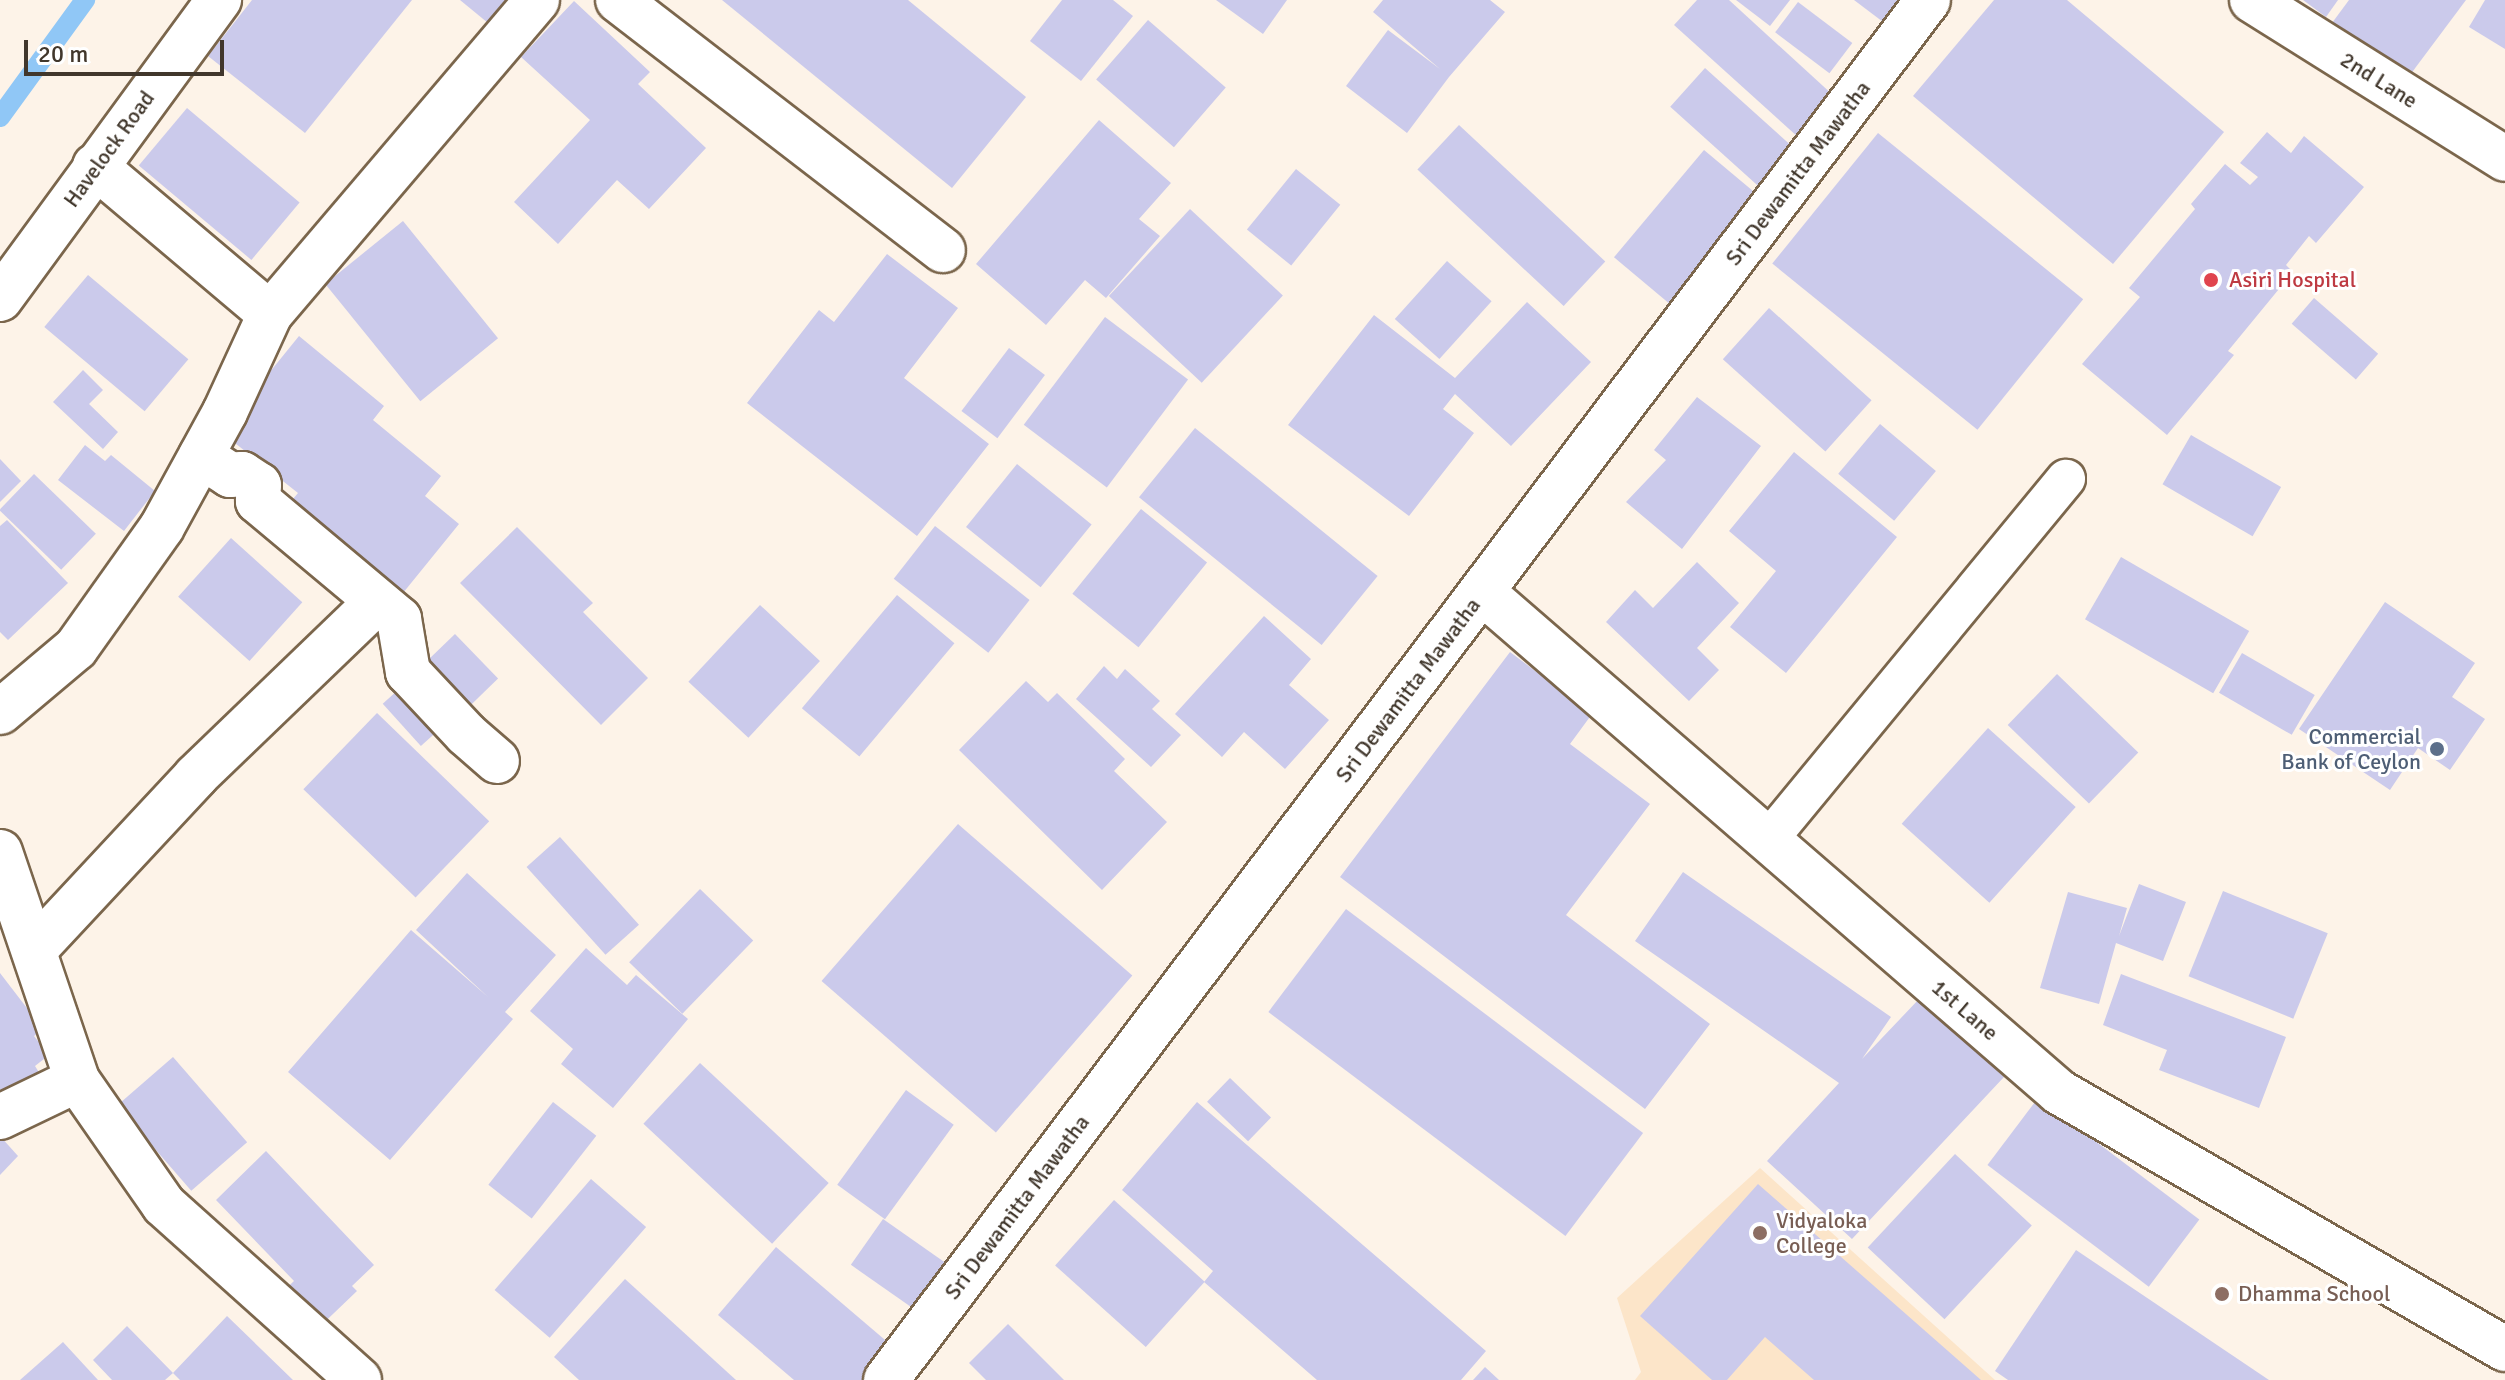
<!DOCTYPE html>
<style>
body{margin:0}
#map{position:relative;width:2505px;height:1380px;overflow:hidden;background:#fdf3e8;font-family:Signika,sans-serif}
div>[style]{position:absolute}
.built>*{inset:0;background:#fce5c9}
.stream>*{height:20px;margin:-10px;padding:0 10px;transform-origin:10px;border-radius:10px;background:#90c7f6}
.building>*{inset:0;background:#cbcaeb;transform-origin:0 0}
.roads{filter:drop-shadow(2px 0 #7b664c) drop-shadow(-2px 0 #7b664c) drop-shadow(0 2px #7b664c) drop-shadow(0 -2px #7b664c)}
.service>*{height:38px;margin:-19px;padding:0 19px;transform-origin:19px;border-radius:19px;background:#fff}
.pedestrian>*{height:44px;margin:-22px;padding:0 22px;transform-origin:22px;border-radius:22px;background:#fff}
.minor>*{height:44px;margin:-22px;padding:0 22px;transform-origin:22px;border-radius:22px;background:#fff}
.dots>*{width:22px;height:22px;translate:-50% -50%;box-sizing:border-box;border:4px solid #fff;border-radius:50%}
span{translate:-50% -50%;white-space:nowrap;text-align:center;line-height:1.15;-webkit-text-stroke:6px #fff;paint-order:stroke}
.street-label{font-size:22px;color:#41372c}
.health-label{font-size:22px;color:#be3a42}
.left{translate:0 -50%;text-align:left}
.service-label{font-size:22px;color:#4e5e75}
.right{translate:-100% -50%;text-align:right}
.education-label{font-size:22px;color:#785e54}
.scale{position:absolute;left:24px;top:40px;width:200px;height:36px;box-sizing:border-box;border:4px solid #41372c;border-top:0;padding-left:10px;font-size:24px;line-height:28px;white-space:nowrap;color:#41372c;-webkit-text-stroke:6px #fff;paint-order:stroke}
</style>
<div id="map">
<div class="built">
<div style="clip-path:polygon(1760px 1168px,1995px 1380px,1635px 1380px,1641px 1372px,1617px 1298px)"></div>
</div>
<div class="stream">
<div style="left:0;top:117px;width:145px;rotate:-54deg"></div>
</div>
<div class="building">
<div style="clip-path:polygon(252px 0,412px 0,305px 133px,208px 56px)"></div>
<div style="clip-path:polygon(460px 0,508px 0,488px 23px)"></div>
<div style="clip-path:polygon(722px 0,908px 0,1026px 97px,952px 188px)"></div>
<div style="clip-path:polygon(1062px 0,1113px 0,1133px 16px,1081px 81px,1030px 41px)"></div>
<div style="clip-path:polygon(1216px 0,1287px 0,1263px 34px)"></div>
<div style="clip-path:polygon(1383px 0,1490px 0,1505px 12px,1449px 77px,1407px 133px,1346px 86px,1388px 30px,1440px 69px,1373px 12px)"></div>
<div style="clip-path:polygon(1697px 0,1729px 0,1846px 107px,1809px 147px,1674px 25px)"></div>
<div style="clip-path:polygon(1736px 0,1790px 0,1770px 26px)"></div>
<div style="clip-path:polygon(1854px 0,1918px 0,1895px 31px)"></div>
<div style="clip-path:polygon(1994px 0,2067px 0,2224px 132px,2113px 264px,1913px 96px)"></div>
<div style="clip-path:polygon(2303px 0,2338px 0,2326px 17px)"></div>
<div style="clip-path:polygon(2349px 0,2466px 0,2407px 79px,2332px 23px)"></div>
<div style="clip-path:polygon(2485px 0,2505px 0,2505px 49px,2469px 27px)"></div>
<div style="clip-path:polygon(574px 1px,650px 72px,638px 84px,706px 148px,649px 209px,617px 180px,558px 244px,514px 202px,590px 120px,521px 57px)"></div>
<div style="left:1798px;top:2px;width:68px;height:38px;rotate:37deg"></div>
<div style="left:1148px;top:20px;width:103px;height:79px;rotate:41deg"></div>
<div style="left:1705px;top:68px;width:133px;height:52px;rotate:42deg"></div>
<div style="left:187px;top:108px;width:147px;height:75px;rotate:40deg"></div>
<div style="clip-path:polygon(1099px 120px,1171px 183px,1139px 219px,1160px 236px,1106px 298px,1085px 280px,1046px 325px,976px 264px)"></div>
<div style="left:1459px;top:125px;width:200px;height:61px;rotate:43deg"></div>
<div style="clip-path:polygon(2267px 132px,2291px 153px,2304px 136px,2364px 187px,2316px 243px,2309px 236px,2286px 265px,2293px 272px,2228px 351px,2234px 355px,2167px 435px,2082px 364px,2140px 297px,2129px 288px,2195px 209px,2191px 204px,2225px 164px,2250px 185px,2258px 177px,2240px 163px)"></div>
<div style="left:1878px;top:133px;width:264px;height:168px;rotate:39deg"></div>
<div style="left:1704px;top:150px;width:76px;height:140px;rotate:40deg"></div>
<div style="left:1296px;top:169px;width:57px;height:78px;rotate:39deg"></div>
<div style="left:1190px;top:209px;width:127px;height:119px;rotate:43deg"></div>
<div style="left:403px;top:221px;width:151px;height:100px;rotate:51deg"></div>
<div style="clip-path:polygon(887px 254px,958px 308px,904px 378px,989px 444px,917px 536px,747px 403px,819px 310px,834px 322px)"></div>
<div style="left:1447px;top:261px;width:60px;height:78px;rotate:42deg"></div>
<div style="left:88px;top:275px;width:131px;height:68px;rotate:40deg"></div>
<div style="left:2314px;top:298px;width:85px;height:34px;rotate:41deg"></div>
<div style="clip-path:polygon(1527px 302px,1591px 362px,1511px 446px,1455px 394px,1443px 409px,1474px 433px,1409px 516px,1288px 425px,1374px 315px,1455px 378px)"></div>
<div style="left:1769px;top:308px;width:138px;height:69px;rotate:42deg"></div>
<div style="left:1105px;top:317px;width:104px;height:135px;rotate:37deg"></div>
<div style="clip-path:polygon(299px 336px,384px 406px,373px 420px,441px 476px,425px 496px,459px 524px,403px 593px,371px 567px,368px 570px,288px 505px,298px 493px,221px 432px)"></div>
<div style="left:1009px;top:348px;width:45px;height:79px;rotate:37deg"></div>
<div style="clip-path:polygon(83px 370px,103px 390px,89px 404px,118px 432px,103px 449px,53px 402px)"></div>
<div style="clip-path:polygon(1697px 397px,1761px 446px,1682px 549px,1626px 502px,1666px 460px,1654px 450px)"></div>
<div style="left:1880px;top:424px;width:73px;height:65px;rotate:40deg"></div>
<div style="left:1195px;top:428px;width:235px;height:89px;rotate:39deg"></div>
<div style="left:2191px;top:435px;width:104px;height:57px;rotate:30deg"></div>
<div style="clip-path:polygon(85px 445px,105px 461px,111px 455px,155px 491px,124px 531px,58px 480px)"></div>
<div style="clip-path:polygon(1794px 452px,1897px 537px,1786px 673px,1730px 627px,1776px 571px,1729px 531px)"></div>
<div style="clip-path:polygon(0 459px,21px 481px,0 502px)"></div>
<div style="left:1017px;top:464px;width:96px;height:81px;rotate:39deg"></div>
<div style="left:34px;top:474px;width:86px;height:50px;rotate:44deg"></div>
<div style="left:1141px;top:509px;width:85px;height:109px;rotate:39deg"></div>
<div style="clip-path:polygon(7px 520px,68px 583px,8px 640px,0 632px,0 526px)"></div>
<div style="left:935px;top:526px;width:120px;height:67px;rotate:38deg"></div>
<div style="clip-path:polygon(517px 527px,593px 603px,583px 612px,648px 678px,601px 725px,460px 583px)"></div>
<div style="left:231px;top:538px;width:96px;height:79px;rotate:42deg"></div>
<div style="left:2121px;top:557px;width:148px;height:72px;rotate:30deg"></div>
<div style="clip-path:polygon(1697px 562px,1739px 603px,1697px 648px,1719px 670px,1689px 701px,1606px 622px,1635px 590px,1653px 608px)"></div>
<div style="left:897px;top:595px;width:75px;height:148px;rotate:40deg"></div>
<div style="clip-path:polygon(2385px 602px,2475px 663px,2452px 697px,2485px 719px,2450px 770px,2418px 748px,2390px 790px,2299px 729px)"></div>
<div style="left:760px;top:605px;width:82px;height:105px;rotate:43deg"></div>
<div style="clip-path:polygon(1264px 616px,1311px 659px,1289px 685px,1329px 720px,1285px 769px,1244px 732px,1222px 757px,1175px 714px)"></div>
<div style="left:455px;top:634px;width:62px;height:53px;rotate:46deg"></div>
<div style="clip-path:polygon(1510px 652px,1592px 714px,1570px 744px,1650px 804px,1566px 915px,1710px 1024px,1645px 1109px,1340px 877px)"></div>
<div style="left:2242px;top:653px;width:84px;height:46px;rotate:30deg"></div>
<div style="clip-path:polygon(1104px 666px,1117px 679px,1125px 669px,1160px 701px,1152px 709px,1181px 735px,1151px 767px,1076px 699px)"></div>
<div style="left:2057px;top:674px;width:113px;height:71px;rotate:44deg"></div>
<div style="left:408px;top:681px;width:57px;height:34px;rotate:48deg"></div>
<div style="clip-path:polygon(1026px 681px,1048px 702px,1057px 693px,1125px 759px,1114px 771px,1167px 822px,1102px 890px,959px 750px)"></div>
<div style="left:377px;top:713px;width:156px;height:106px;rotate:44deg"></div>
<div style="left:1988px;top:728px;width:118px;height:129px;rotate:42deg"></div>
<div style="left:958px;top:824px;width:231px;height:208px;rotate:41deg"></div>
<div style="left:560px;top:837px;width:118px;height:45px;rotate:48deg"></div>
<div style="clip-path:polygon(1683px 872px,1891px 1017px,1862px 1059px,1920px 998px,2004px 1077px,1852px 1239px,1767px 1161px,1839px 1083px,1635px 941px)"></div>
<div style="clip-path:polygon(467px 873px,556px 955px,505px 1012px,513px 1019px,390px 1160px,288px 1072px,411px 930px,488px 997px,416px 930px)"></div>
<div style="clip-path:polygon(2139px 884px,2186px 902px,2163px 961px,2116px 943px,2099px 1004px,2040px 988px,2068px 892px,2127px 908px,2119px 936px)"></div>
<div style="left:700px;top:889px;width:74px;height:102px;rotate:44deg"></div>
<div style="left:2223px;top:891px;width:113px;height:92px;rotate:22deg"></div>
<div style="left:1346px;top:909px;width:372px;height:129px;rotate:37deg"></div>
<div style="clip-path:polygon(586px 948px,627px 985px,636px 975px,688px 1019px,613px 1108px,561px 1064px,573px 1049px,530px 1011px)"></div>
<div style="clip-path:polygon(0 973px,43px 1029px,34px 1036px,49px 1055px,35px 1066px,40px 1074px,13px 1096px,7px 1089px,2px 1092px,0 1089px)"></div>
<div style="clip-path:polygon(2121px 974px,2286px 1037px,2259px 1108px,2159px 1070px,2167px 1050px,2103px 1025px)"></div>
<div style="left:173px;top:1057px;width:113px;height:74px;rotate:49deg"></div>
<div style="left:700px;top:1063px;width:176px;height:83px;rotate:43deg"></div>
<div style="left:1230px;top:1078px;width:57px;height:33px;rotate:44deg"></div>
<div style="left:906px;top:1090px;width:59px;height:117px;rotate:36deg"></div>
<div style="left:2038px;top:1098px;width:202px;height:84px;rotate:37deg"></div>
<div style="left:553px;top:1102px;width:55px;height:105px;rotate:38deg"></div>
<div style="clip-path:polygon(1197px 1102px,1486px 1351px,1461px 1380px,1317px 1380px,1204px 1282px,1213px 1271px,1122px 1190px)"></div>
<div style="clip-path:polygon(0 1136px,18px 1156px,0 1175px)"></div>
<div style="clip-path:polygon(266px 1151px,374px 1265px,352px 1286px,357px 1291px,310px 1336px,275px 1299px,294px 1281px,216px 1200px)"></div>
<div style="left:1955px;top:1154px;width:105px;height:128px;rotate:43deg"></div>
<div style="left:591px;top:1179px;width:73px;height:147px;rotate:41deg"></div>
<div style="clip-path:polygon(1758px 1184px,1981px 1380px,1814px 1380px,1765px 1337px,1727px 1380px,1712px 1380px,1640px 1316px)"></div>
<div style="left:1114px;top:1200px;width:122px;height:88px;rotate:42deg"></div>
<div style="left:883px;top:1219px;width:84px;height:56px;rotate:35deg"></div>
<div style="clip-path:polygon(776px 1247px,898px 1351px,874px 1380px,794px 1380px,718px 1315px)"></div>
<div style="clip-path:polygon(2076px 1250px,2269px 1380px,2008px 1380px,1995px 1371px)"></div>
<div style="clip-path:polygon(625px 1279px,736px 1380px,579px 1380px,554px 1357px)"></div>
<div style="clip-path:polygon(227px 1316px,293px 1380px,180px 1380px,173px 1373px,165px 1380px,112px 1380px,93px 1360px,127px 1326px,173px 1373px)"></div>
<div style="clip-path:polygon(1008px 1324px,1064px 1380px,986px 1380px,969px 1363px)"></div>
<div style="clip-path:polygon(63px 1342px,98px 1380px,20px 1380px)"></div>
<div style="clip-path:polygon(1485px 1367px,1499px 1380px,1473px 1380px)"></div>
</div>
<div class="roads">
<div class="service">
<div style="left:1769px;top:839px;width:467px;rotate:-50.5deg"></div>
</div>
<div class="pedestrian">
<div style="left:201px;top:456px;width:35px;rotate:33deg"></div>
<div style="left:230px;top:475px;width:12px;rotate:-5deg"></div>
<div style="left:242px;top:474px;width:20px;rotate:33deg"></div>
<div style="left:259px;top:485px;width:16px;rotate:94deg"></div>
<div style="left:258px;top:501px;width:184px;rotate:39.9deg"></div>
<div style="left:399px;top:619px;width:54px;rotate:80.4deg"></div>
<div style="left:408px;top:672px;width:85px;rotate:46.9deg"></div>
<div style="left:466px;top:734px;width:41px;rotate:41.1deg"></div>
</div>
<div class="minor">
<div style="left:618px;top:0;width:410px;rotate:37.6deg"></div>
<div style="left:2252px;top:0;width:299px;rotate:32.1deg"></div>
<div style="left:95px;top:166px;width:229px;rotate:40.2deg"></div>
<div style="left:0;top:299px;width:371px;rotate:-53.8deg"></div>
<div style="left:1482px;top:592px;width:763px;rotate:40.91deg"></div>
<div style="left:2059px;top:1092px;width:515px;rotate:29.95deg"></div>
<div style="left:0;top:712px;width:99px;rotate:-40.1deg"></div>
<div style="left:76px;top:648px;width:148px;rotate:-54.6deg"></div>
<div style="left:162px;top:527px;width:131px;rotate:-61.3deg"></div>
<div style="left:225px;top:412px;width:108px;rotate:-65.3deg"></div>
<div style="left:270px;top:314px;width:412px;rotate:-49.6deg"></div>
<div style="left:0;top:852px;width:241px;rotate:71.3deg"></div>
<div style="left:77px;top:1080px;width:152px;rotate:55.2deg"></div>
<div style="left:164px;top:1205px;width:262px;rotate:41.9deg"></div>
<div style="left:34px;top:950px;width:238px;rotate:-47deg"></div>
<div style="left:196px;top:776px;width:251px;rotate:-43.9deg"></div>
<div style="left:0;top:1117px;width:85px;rotate:-25.7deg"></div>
<div style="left:886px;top:1380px;width:1729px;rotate:-52.94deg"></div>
</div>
</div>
<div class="dots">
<div style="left:2211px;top:280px;background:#e0444e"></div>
<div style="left:2437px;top:749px;background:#5c6f8a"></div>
<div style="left:1760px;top:1233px;background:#8d6e63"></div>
<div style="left:2222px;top:1294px;background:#8d6e63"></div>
</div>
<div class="street-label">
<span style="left:2379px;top:80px;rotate:32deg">2nd Lane</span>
<span style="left:109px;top:149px;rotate:-54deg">Havelock Road</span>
<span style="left:1798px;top:173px;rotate:-53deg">Sri Dewamitta Mawatha</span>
<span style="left:1408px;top:690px;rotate:-53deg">Sri Dewamitta Mawatha</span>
<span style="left:1965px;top:1010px;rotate:41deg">1st Lane</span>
<span style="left:1017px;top:1207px;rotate:-53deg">Sri Dewamitta Mawatha</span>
</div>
<div class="health-label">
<span class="left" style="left:2229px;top:280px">Asiri Hospital</span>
</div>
<div class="service-label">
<span class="right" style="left:2421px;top:749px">Commercial<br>Bank of Ceylon</span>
</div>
<div class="education-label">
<span class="left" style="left:1776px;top:1233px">Vidyaloka<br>College</span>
<span class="left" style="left:2238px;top:1294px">Dhamma School</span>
</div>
<div class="scale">20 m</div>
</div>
